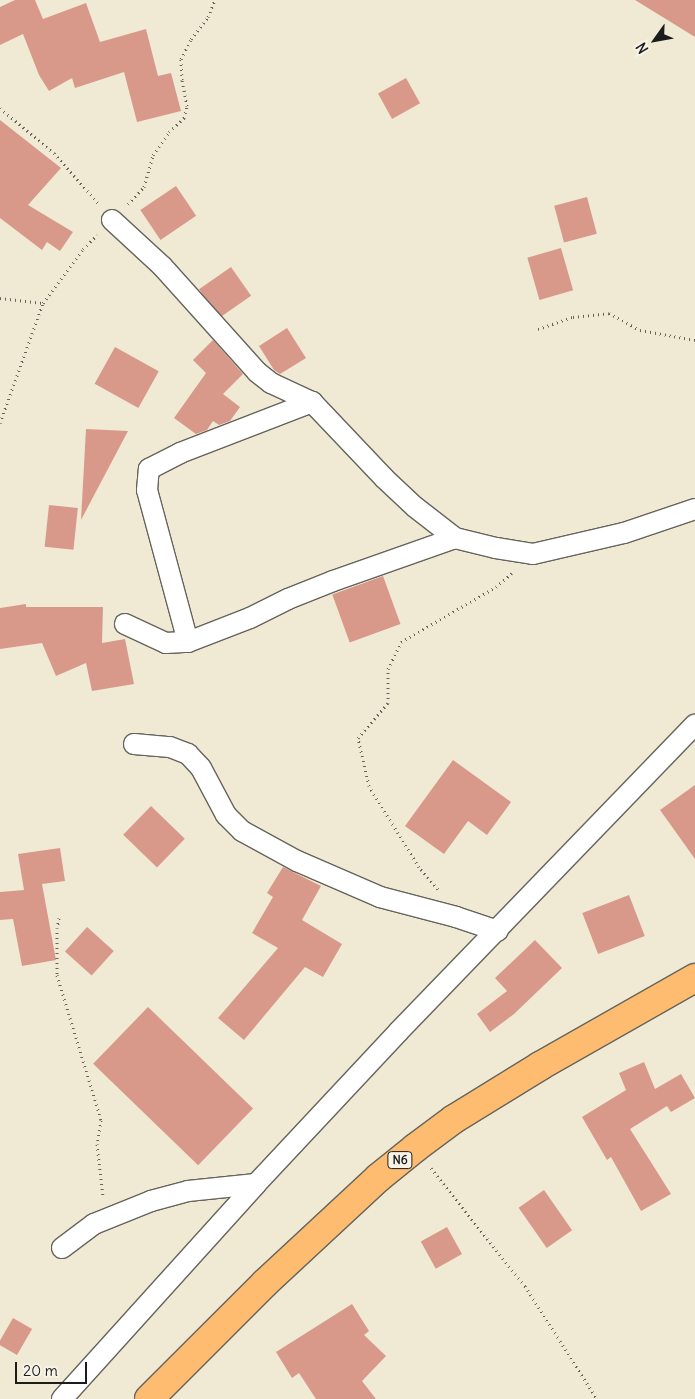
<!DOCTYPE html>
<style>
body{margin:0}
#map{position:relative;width:695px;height:1399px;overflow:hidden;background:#f0ead4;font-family:Delius,sans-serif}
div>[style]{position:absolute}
.building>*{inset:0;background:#d8998b;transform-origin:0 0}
.path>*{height:3px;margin-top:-1.5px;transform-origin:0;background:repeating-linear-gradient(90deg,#66645c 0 1px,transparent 0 5px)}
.roads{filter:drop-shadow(1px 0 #66645c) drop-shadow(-1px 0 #66645c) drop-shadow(0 1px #66645c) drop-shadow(0 -1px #66645c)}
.minor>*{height:20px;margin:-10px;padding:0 10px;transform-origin:10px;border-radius:10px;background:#fff}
.trunk>*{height:28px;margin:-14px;padding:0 14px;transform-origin:14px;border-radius:14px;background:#fdbc70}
span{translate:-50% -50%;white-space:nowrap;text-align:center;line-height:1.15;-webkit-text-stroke:4px #f7f3e8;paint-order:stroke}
.shield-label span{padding:1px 4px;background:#f7f3e8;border:1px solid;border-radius:4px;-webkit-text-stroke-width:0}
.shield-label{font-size:12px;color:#1c1c1c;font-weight:700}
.north{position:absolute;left:630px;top:15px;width:50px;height:50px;-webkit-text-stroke:4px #f7f3e8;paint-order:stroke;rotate:238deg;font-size:14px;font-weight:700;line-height:20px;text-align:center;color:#1c1c1c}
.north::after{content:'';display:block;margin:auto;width:18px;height:22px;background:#1c1c1c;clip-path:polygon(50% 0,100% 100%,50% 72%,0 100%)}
.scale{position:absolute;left:15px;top:1362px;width:72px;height:22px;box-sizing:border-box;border:2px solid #1c1c1c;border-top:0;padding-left:6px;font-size:15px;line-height:18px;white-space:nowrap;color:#1c1c1c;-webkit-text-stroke:4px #f7f3e8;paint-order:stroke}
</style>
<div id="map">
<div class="building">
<div style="clip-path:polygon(15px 0,35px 0,43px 19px,86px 3px,100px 42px,146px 29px,158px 76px,171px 73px,181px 111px,137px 122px,124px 72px,75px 88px,72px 78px,49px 91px,39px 75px,23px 34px,0 45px,0 7px)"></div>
<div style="clip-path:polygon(635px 0,695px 0,695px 37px)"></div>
<div style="left:406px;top:78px;width:29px;height:32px;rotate:61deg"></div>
<div style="clip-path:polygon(0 120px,61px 168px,28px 205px,73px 232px,60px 251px,47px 242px,42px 250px,0 218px)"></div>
<div style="left:176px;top:186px;width:36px;height:43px;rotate:56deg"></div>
<div style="left:587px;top:197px;width:38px;height:34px;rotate:75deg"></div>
<div style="left:561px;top:248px;width:44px;height:35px;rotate:74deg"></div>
<div style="left:231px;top:267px;width:35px;height:39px;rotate:55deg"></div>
<div style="clip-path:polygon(287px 328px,306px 358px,280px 374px,274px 370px,259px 346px)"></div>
<div style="clip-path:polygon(213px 340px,243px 374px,223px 394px,240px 407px,230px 421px,219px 425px,213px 421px,207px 430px,196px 434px,174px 418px,206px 373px,193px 360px)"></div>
<div style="left:115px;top:347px;width:50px;height:42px;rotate:29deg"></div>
<div style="clip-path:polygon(86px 429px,128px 431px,81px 520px)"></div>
<div style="left:49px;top:505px;width:29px;height:42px;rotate:6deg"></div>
<div style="left:383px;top:576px;width:51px;height:54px;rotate:70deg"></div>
<div style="clip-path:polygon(26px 604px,26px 607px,103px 607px,102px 643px,125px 639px,134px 684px,92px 691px,86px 663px,56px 676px,42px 643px,0 649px,0 608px)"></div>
<div style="clip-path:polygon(453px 760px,511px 802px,487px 835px,468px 821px,444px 854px,405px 826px)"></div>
<div style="clip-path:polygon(695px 785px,695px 859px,660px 810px)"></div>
<div style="left:151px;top:806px;width:47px;height:40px;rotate:44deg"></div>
<div style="clip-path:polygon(60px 848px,65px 881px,42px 884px,56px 960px,22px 966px,13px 919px,0 920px,0 892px,24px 890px,18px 854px)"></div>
<div style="clip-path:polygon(283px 867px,321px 886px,302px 920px,342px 944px,323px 977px,305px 967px,244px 1040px,218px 1018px,278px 948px,252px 933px,273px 897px,267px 893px)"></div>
<div style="left:629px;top:895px;width:44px;height:50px;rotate:69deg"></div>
<div style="left:87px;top:927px;width:36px;height:33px;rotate:42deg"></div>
<div style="clip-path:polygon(535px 940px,562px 968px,514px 1014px,490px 1032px,477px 1014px,507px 991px,495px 978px)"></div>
<div style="left:148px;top:1007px;width:146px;height:79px;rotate:44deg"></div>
<div style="clip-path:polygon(644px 1062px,655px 1089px,681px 1074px,695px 1098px,671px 1112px,667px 1106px,630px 1129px,671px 1194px,641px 1211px,611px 1157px,607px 1160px,582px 1117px,626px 1090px,619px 1073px)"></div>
<div style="left:544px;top:1190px;width:49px;height:31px;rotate:55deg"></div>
<div style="left:447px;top:1227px;width:31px;height:30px;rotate:61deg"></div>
<div style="clip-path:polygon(352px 1304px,369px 1331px,364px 1335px,386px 1356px,362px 1381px,376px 1399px,316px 1399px,299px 1373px,292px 1378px,276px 1352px)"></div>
<div style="left:13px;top:1318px;width:22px;height:30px;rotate:30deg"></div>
</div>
<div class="path">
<div style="left:0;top:108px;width:70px;rotate:39.8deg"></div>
<div style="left:54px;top:153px;width:68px;rotate:48.6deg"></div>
<div style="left:128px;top:204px;width:23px;rotate:-47deg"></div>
<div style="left:144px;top:187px;width:33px;rotate:-74deg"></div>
<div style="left:153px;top:155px;width:28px;rotate:-55deg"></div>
<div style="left:169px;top:132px;width:21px;rotate:-43deg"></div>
<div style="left:184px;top:118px;width:12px;rotate:-76deg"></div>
<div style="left:187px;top:106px;width:26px;rotate:-101deg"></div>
<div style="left:182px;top:80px;width:21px;rotate:-93deg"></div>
<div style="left:181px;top:59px;width:22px;rotate:-63deg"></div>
<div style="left:191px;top:39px;width:28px;rotate:-52deg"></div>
<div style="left:208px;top:17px;width:18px;rotate:-68deg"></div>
<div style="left:0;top:298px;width:43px;rotate:6.6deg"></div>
<div style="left:538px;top:329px;width:37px;rotate:-19deg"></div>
<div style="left:573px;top:317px;width:36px;rotate:-6deg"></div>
<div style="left:609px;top:313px;width:35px;rotate:29deg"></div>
<div style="left:640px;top:330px;width:56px;rotate:10.3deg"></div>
<div style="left:0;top:423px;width:127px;rotate:-70.3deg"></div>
<div style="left:43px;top:303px;width:67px;rotate:-53.5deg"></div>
<div style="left:83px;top:249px;width:20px;rotate:-45deg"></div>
<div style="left:438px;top:889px;width:29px;rotate:-131deg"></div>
<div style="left:419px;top:867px;width:95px;rotate:-121.7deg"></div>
<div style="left:369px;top:786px;width:49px;rotate:-102.9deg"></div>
<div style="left:358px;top:738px;width:46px;rotate:-49.4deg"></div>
<div style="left:388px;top:703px;width:34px;rotate:-90deg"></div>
<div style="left:388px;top:669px;width:30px;rotate:-64deg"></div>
<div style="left:401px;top:642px;width:110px;rotate:-30.1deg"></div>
<div style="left:496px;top:587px;width:21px;rotate:-41deg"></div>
<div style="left:59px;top:918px;width:10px;rotate:101deg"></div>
<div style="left:57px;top:928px;width:47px;rotate:90deg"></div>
<div style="left:57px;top:975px;width:152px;rotate:73.1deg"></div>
<div style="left:101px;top:1120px;width:24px;rotate:99deg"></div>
<div style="left:97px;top:1144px;width:53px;rotate:83.5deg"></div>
<div style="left:431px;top:1168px;width:151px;rotate:51.5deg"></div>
<div style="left:525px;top:1286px;width:134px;rotate:57.5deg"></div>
</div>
<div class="roads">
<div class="minor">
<div style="left:112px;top:220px;width:68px;rotate:42.6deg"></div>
<div style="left:162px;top:266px;width:142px;rotate:48.1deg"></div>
<div style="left:257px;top:372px;width:18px;rotate:38deg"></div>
<div style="left:271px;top:383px;width:45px;rotate:24.9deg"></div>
<div style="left:312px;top:402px;width:105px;rotate:46.5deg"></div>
<div style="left:384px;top:478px;width:42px;rotate:43.1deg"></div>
<div style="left:415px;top:507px;width:51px;rotate:37.8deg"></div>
<div style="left:455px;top:538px;width:42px;rotate:13.7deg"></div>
<div style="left:496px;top:548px;width:37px;rotate:9deg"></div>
<div style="left:533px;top:554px;width:93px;rotate:-13deg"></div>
<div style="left:624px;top:533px;width:75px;rotate:-18.7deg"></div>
<div style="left:125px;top:624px;width:45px;rotate:24.9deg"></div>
<div style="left:166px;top:643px;width:22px;rotate:-3deg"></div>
<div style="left:188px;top:642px;width:66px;rotate:-21.2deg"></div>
<div style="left:250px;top:618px;width:42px;rotate:-26.6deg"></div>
<div style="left:288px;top:599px;width:48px;rotate:-21.8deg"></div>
<div style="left:333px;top:581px;width:129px;rotate:-19.4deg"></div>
<div style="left:188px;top:642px;width:157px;rotate:-105.1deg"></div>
<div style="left:147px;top:490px;width:21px;rotate:-85deg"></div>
<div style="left:149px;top:469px;width:35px;rotate:-27deg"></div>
<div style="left:180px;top:453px;width:142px;rotate:-21.1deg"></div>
<div style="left:134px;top:744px;width:36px;rotate:5deg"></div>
<div style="left:170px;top:747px;width:19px;rotate:21deg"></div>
<div style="left:188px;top:754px;width:19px;rotate:47deg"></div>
<div style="left:201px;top:768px;width:53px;rotate:62deg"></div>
<div style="left:226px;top:815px;width:23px;rotate:45deg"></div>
<div style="left:242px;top:831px;width:63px;rotate:28.6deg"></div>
<div style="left:297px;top:861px;width:90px;rotate:23.4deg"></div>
<div style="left:380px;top:897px;width:79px;rotate:14.7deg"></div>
<div style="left:456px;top:917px;width:44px;rotate:18.4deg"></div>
<div style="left:62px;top:1248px;width:40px;rotate:-37deg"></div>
<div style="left:94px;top:1224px;width:61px;rotate:-22deg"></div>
<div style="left:151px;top:1201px;width:38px;rotate:-15deg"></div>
<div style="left:188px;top:1191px;width:68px;rotate:-5.9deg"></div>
<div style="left:62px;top:1399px;width:290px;rotate:-47.9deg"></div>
<div style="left:256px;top:1184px;width:209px;rotate:-46.9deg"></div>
<div style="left:399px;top:1031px;width:426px;rotate:-46deg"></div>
</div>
<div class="trunk">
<div style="left:149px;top:1399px;width:164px;rotate:-45deg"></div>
<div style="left:265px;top:1283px;width:154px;rotate:-42.9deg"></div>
<div style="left:378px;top:1178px;width:48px;rotate:-39deg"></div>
<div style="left:415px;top:1148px;width:49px;rotate:-36.6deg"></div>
<div style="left:454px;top:1119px;width:101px;rotate:-31.6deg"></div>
<div style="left:540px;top:1066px;width:178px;rotate:-29.6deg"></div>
</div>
</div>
<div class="shield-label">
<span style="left:400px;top:1160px">N6</span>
</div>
<div class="north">N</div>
<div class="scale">20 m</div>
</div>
